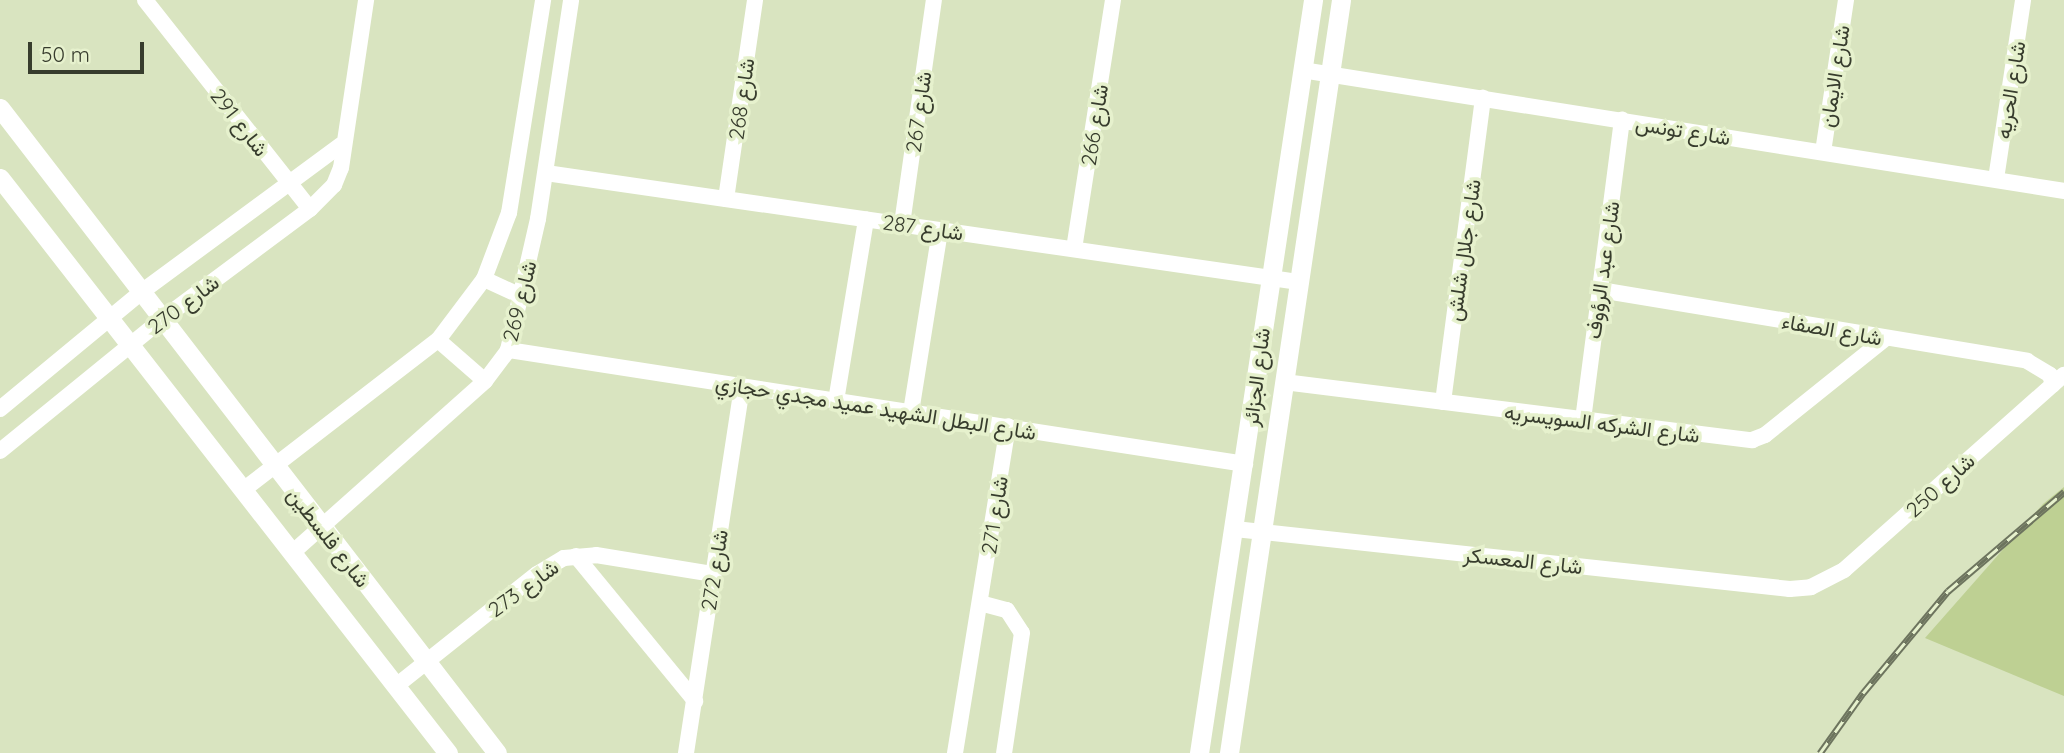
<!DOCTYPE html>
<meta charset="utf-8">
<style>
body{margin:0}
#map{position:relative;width:2064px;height:753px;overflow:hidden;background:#d9e4c0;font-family:Quicksand,Vazirmatn,sans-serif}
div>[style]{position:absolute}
.green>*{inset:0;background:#bed093}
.minor>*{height:16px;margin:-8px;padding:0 8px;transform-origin:8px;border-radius:8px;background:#fff}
.tertiary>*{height:19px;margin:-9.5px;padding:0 9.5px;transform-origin:9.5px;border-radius:9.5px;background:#fff}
.rail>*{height:7px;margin-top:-3.5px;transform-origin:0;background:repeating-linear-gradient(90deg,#e6f1cd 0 13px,#6d745e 0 26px);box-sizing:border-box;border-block:2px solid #6d745e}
span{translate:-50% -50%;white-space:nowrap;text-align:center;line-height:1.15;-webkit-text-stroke:7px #e6f1cd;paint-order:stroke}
.street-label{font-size:21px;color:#373c2d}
.scale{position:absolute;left:28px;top:42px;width:116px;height:32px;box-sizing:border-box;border:4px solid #373c2d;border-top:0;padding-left:9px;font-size:21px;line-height:24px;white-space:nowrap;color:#373c2d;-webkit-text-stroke:5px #e6f1cd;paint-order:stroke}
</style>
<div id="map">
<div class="green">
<div style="clip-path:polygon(2064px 487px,2064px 696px,1925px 638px,2043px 504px)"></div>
</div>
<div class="minor">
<div style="left:145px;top:0;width:266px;rotate:51.7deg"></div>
<div style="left:1302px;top:70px;width:772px;rotate:9.02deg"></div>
<div style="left:1823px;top:152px;width:154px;rotate:-81.4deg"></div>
<div style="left:546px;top:173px;width:761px;rotate:8.24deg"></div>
<div style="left:1996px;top:179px;width:181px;rotate:-81.4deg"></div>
<div style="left:726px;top:199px;width:201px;rotate:-81.7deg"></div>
<div style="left:902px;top:224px;width:226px;rotate:-81.9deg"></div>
<div style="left:1074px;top:249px;width:252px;rotate:-81.1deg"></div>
<div style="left:484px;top:279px;width:41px;rotate:24.7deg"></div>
<div style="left:1600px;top:290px;width:433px;rotate:9.4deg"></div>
<div style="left:2027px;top:361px;width:27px;rotate:31deg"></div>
<div style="left:2050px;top:375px;width:10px;rotate:73deg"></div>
<div style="left:438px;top:340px;width:62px;rotate:41.1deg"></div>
<div style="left:508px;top:350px;width:746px;rotate:8.79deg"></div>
<div style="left:1284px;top:382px;width:472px;rotate:7.1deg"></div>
<div style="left:1752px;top:440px;width:14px;rotate:-21deg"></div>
<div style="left:1765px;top:435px;width:155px;rotate:-38.7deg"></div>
<div style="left:836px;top:401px;width:184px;rotate:-80.6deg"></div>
<div style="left:1443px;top:402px;width:307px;rotate:-82.5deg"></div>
<div style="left:0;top:409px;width:182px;rotate:-39.6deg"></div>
<div style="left:140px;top:293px;width:250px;rotate:-36.4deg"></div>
<div style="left:911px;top:412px;width:184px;rotate:-80.9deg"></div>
<div style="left:1583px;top:420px;width:303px;rotate:-82.6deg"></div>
<div style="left:0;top:451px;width:208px;rotate:-39.1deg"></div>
<div style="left:161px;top:320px;width:186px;rotate:-36.7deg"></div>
<div style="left:310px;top:209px;width:34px;rotate:-45deg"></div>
<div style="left:334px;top:185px;width:18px;rotate:-68deg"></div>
<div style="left:341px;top:168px;width:170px;rotate:-81.5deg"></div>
<div style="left:243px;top:490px;width:246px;rotate:-37.6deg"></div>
<div style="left:438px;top:340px;width:76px;rotate:-53deg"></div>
<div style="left:484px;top:279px;width:71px;rotate:-69.3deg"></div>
<div style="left:509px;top:213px;width:216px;rotate:-80.9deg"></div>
<div style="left:1235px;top:529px;width:558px;rotate:6.17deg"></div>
<div style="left:1790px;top:589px;width:21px;rotate:-5deg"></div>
<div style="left:1811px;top:587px;width:37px;rotate:-27deg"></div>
<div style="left:1844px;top:570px;width:294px;rotate:-41.6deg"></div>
<div style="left:292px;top:553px;width:259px;rotate:-41.7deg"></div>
<div style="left:485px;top:381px;width:39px;rotate:-53deg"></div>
<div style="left:508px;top:350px;width:134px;rotate:-77.1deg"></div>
<div style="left:538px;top:219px;width:221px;rotate:-81.4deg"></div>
<div style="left:576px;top:556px;width:188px;rotate:50.6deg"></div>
<div style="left:980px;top:603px;width:28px;rotate:15deg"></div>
<div style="left:1007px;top:610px;width:27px;rotate:57deg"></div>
<div style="left:1022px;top:633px;width:121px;rotate:98.5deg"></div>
<div style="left:396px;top:686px;width:180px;rotate:-38.5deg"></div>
<div style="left:537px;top:574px;width:31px;rotate:-31deg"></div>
<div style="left:564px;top:558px;width:32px;rotate:-5deg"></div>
<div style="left:596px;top:555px;width:119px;rotate:9.2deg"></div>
<div style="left:686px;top:753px;width:370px;rotate:-81.3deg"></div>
<div style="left:955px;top:753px;width:331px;rotate:-80.8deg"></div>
</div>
<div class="tertiary">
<div style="left:0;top:108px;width:814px;rotate:52.38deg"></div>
<div style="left:0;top:178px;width:729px;rotate:52.08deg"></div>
<div style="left:1199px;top:753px;width:762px;rotate:-81.39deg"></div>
<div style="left:1229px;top:753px;width:761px;rotate:-81.54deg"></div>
</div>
<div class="rail">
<div style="left:1820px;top:753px;width:74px;rotate:-54.4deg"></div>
<div style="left:1863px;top:693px;width:133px;rotate:-50.2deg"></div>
<div style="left:1948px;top:591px;width:153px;rotate:-40.5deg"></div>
</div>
<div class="street-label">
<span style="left:1834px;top:76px;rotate:-81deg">شارع الايمان</span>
<span style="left:2010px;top:90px;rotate:-81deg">شارع الحريه</span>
<span style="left:741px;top:99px;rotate:-82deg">شارع 268</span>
<span style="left:918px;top:112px;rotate:-82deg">شارع 267</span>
<span style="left:240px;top:122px;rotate:52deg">شارع 291</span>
<span style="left:1094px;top:125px;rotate:-81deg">شارع 266</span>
<span style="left:1683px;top:130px;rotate:9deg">شارع تونس</span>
<span style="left:923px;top:227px;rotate:8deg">شارع 287</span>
<span style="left:1463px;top:250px;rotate:-82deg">شارع جلال شلش</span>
<span style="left:1602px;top:270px;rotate:-82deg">شارع عبد الرؤوف</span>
<span style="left:519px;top:301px;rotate:-76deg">شارع 269</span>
<span style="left:183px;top:304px;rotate:-37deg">شارع 270</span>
<span style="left:1832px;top:329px;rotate:10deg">شارع الصفاء</span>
<span style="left:1256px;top:377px;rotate:-83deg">شارع الجزائر</span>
<span style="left:876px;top:407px;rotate:9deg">شارع البطل الشهيد عميد مجدي حجازي</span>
<span style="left:1602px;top:423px;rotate:7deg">شارع الشركه السويسريه</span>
<span style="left:1940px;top:485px;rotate:-42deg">شارع 250</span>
<span style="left:994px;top:515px;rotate:-81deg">شارع 271</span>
<span style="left:329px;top:537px;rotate:52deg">شارع فلسطين</span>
<span style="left:1523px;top:560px;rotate:6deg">شارع المعسكر</span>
<span style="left:714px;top:570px;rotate:-81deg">شارع 272</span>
<span style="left:523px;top:588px;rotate:-36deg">شارع 273</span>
</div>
<div class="scale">50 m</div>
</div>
